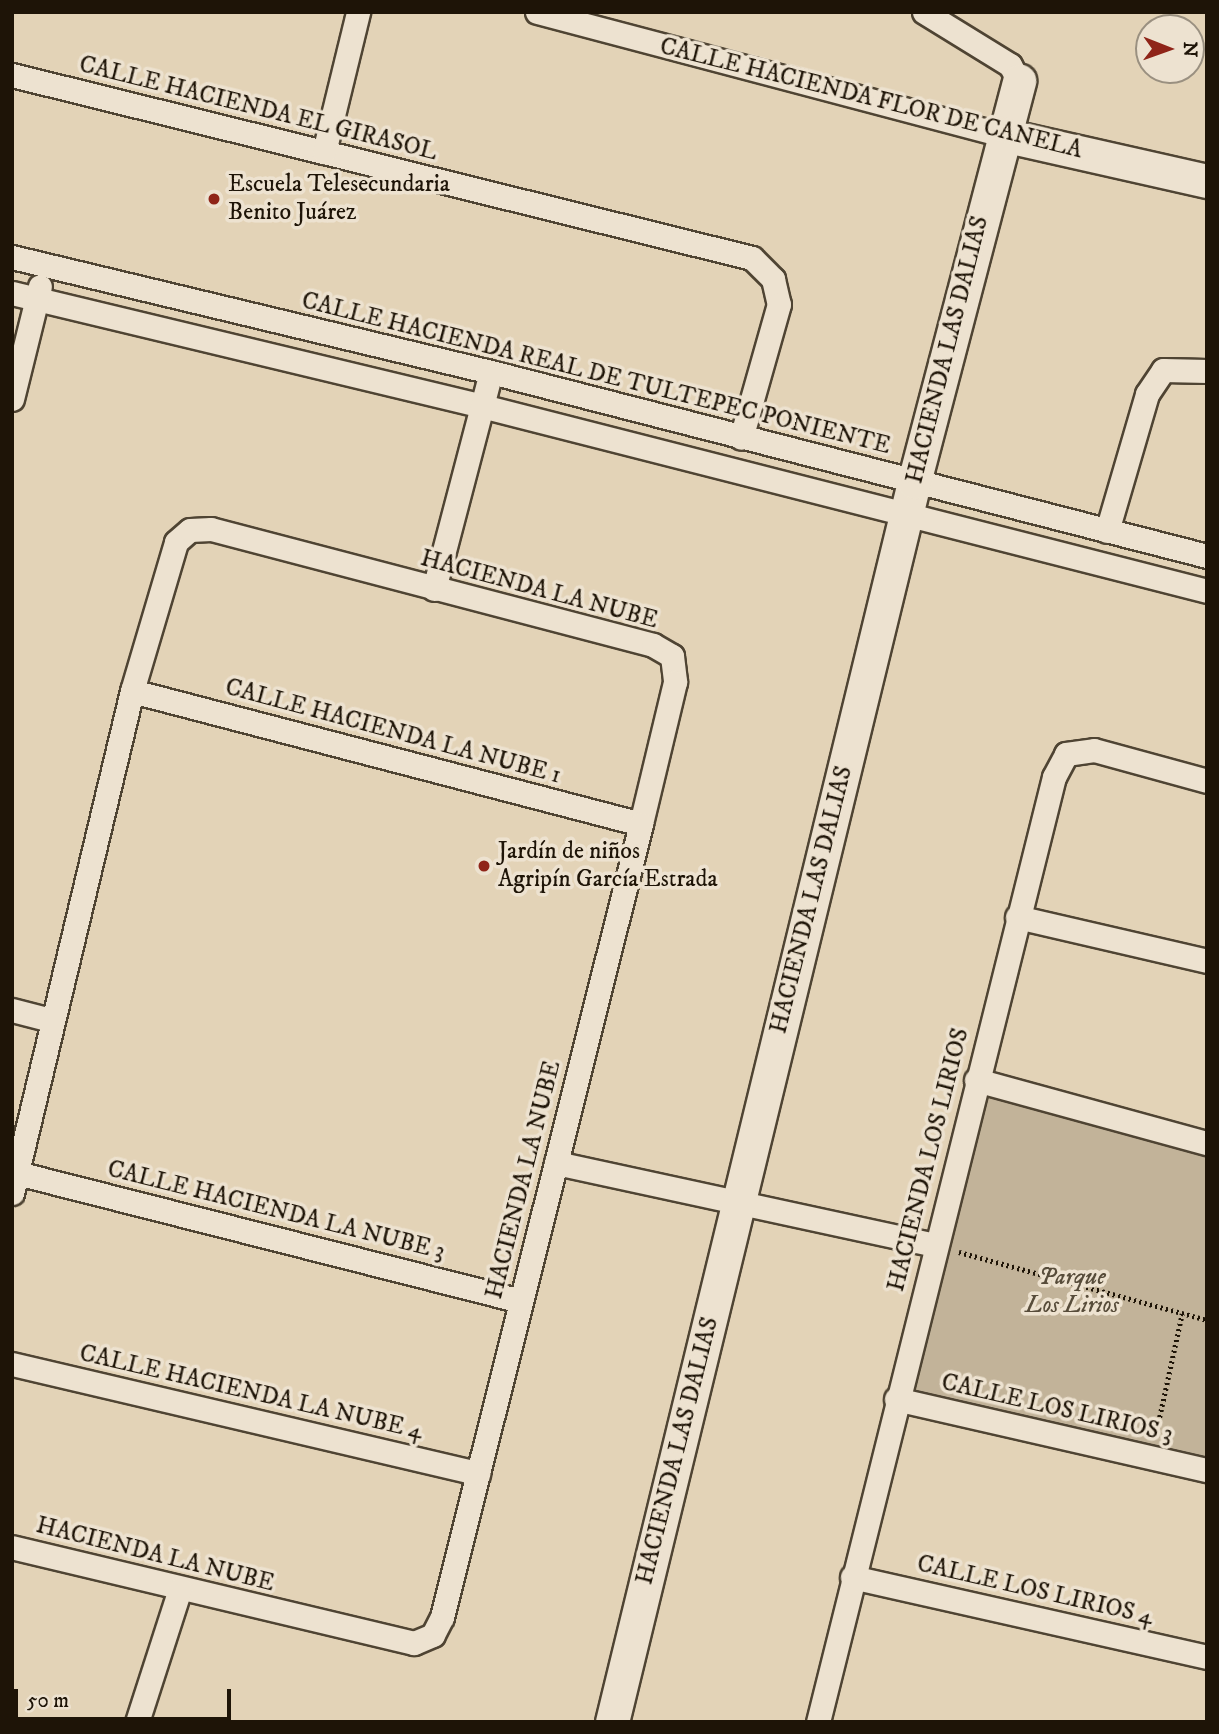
<!DOCTYPE html>
<meta charset="utf-8">
<style>
body{margin:0}
#map{position:relative;width:1219px;height:1734px;overflow:hidden;background:#e3d3b7;font-family:"IM FELL DW Pica",serif}
div>[style]{position:absolute}
.green>*{inset:0;background:#c2b399}
.path>*{height:4.5px;margin-top:-2.25px;transform-origin:0;background:repeating-linear-gradient(90deg,#1e1407 0 2px,transparent 0 5.5px)}
.roads{filter:drop-shadow(2px 0 #4f4433) drop-shadow(-2px 0 #4f4433) drop-shadow(0 2px #4f4433) drop-shadow(0 -2px #4f4433)}
.street>*{height:23px;margin:-11.5px;padding:0 11.5px;transform-origin:11.5px;border-radius:11.5px;background:#ede2d0}
.secondary>*{height:33px;margin:-16.5px;padding:0 16.5px;transform-origin:16.5px;border-radius:16.5px;background:#ede2d0}
.dots>*{width:19px;height:19px;translate:-50% -50%;box-sizing:border-box;border:4px solid #ede2d0;border-radius:50%}
span{translate:-50% -50%;white-space:nowrap;text-align:center;line-height:1.15;-webkit-text-stroke:7px #ede2d0;paint-order:stroke}
.street-label{font-size:24px;color:#1e1407}
.poi-label{font-size:24px;color:#1e1407}
.left{translate:0 -50%;text-align:left}
.park-label{font-size:24px;color:#574c3a;font-style:italic}
.frame{position:absolute;inset:0;border:14px solid #1e1407;pointer-events:none}
.north{position:absolute;left:1135px;top:14px;width:70px;height:70px;box-sizing:border-box;background:#ede2d0;border:2px solid #9a9080;border-radius:50%;rotate:91deg;font-size:19px;font-weight:700;line-height:28px;text-align:center;color:#1e1407}
.north::after{content:'';display:block;margin:auto;width:24px;height:32px;background:#8f2418;clip-path:polygon(50% 0,100% 100%,50% 72%,0 100%)}
.scale{position:absolute;left:14px;top:1689px;width:217px;height:32px;box-sizing:border-box;border:4px solid #1e1407;border-top:0;padding-left:9px;font-size:21px;line-height:24px;white-space:nowrap;color:#1e1407;-webkit-text-stroke:5px #ede2d0;paint-order:stroke}
</style>
<div id="map">
<div class="green">
<div style="clip-path:polygon(986px 1092px,1207px 1151px,1207px 1462px,909px 1390px)"></div>
</div>
<div class="path">
<div style="left:959px;top:1252px;width:257px;rotate:15.3deg"></div>
<div style="left:1156px;top:1433px;width:122px;rotate:-77.7deg"></div>
</div>
<div class="roads">
<div class="street">
<div style="left:537px;top:12px;width:482px;rotate:14.8deg"></div>
<div style="left:924px;top:12px;width:101px;rotate:31.6deg"></div>
<div style="left:1010px;top:65px;width:18px;rotate:61deg"></div>
<div style="left:12px;top:75px;width:762px;rotate:13.89deg"></div>
<div style="left:752px;top:258px;width:30px;rotate:45deg"></div>
<div style="left:773px;top:279px;width:26px;rotate:77deg"></div>
<div style="left:779px;top:304px;width:139px;rotate:105.8deg"></div>
<div style="left:324px;top:152px;width:144px;rotate:-76.3deg"></div>
<div style="left:12px;top:257px;width:493px;rotate:13.5deg"></div>
<div style="left:491px;top:372px;width:739px;rotate:14.41deg"></div>
<div style="left:12px;top:293px;width:483px;rotate:13.5deg"></div>
<div style="left:482px;top:406px;width:748px;rotate:14.31deg"></div>
<div style="left:12px;top:399px;width:116px;rotate:-76.1deg"></div>
<div style="left:1107px;top:531px;width:143px;rotate:-73.7deg"></div>
<div style="left:1147px;top:394px;width:29px;rotate:-56deg"></div>
<div style="left:1163px;top:370px;width:44px;rotate:1.3deg"></div>
<div style="left:434px;top:589px;width:224px;rotate:-75.3deg"></div>
<div style="left:132px;top:691px;width:526px;rotate:14.64deg"></div>
<div style="left:1017px;top:917px;width:195px;rotate:13deg"></div>
<div style="left:12px;top:1010px;width:40px;rotate:14.4deg"></div>
<div style="left:976px;top:1080px;width:239px;rotate:15.3deg"></div>
<div style="left:556px;top:1163px;width:388px;rotate:12.2deg"></div>
<div style="left:17px;top:1173px;width:520px;rotate:14.25deg"></div>
<div style="left:12px;top:1193px;width:516px;rotate:-76.56deg"></div>
<div style="left:132px;top:691px;width:155px;rotate:-73.5deg"></div>
<div style="left:176px;top:542px;width:18px;rotate:-41deg"></div>
<div style="left:190px;top:530px;width:21px;rotate:-3deg"></div>
<div style="left:211px;top:529px;width:457px;rotate:14.7deg"></div>
<div style="left:653px;top:645px;width:22px;rotate:30deg"></div>
<div style="left:672px;top:656px;width:26px;rotate:83deg"></div>
<div style="left:675px;top:682px;width:146px;rotate:103.5deg"></div>
<div style="left:641px;top:824px;width:818px;rotate:104.09deg"></div>
<div style="left:442px;top:1617px;width:20px;rotate:117deg"></div>
<div style="left:433px;top:1635px;width:21px;rotate:157deg"></div>
<div style="left:414px;top:1643px;width:413px;rotate:-166.6deg"></div>
<div style="left:12px;top:1364px;width:479px;rotate:13.2deg"></div>
<div style="left:896px;top:1399px;width:319px;rotate:12.9deg"></div>
<div style="left:852px;top:1577px;width:364px;rotate:12.7deg"></div>
<div style="left:137px;top:1722px;width:140px;rotate:-72.1deg"></div>
<div style="left:818px;top:1722px;width:974px;rotate:-75.98deg"></div>
<div style="left:1054px;top:777px;width:26px;rotate:-62deg"></div>
<div style="left:1066px;top:754px;width:28px;rotate:-8deg"></div>
<div style="left:1094px;top:750px;width:117px;rotate:15.3deg"></div>
</div>
<div class="secondary">
<div style="left:1003px;top:135px;width:209px;rotate:12.7deg"></div>
<div style="left:612px;top:1722px;width:1276px;rotate:-76.31deg"></div>
<div style="left:914px;top:482px;width:415px;rotate:-75.3deg"></div>
</div>
</div>
<div class="dots">
<div style="left:214px;top:199px;background:#8f2418"></div>
<div style="left:484px;top:866px;background:#8f2418"></div>
</div>
<div class="street-label">
<span style="left:871px;top:99px;rotate:14deg">CALLE HACIENDA FLOR DE CANELA</span>
<span style="left:258px;top:109px;rotate:14deg">CALLE HACIENDA EL GIRASOL</span>
<span style="left:948px;top:350px;rotate:-76deg">HACIENDA LAS DALIAS</span>
<span style="left:596px;top:374px;rotate:14deg">CALLE HACIENDA REAL DE TULTEPEC PONIENTE</span>
<span style="left:539px;top:590px;rotate:15deg">HACIENDA LA NUBE</span>
<span style="left:393px;top:732px;rotate:15deg">CALLE HACIENDA LA NUBE 1</span>
<span style="left:812px;top:900px;rotate:-76deg">HACIENDA LAS DALIAS</span>
<span style="left:929px;top:1160px;rotate:-76deg">HACIENDA LOS LIRIOS</span>
<span style="left:524px;top:1180px;rotate:-76deg">HACIENDA LA NUBE</span>
<span style="left:276px;top:1211px;rotate:14deg">CALLE HACIENDA LA NUBE 3</span>
<span style="left:251px;top:1393px;rotate:13deg">CALLE HACIENDA LA NUBE 4</span>
<span style="left:1057px;top:1409px;rotate:13deg">CALLE LOS LIRIOS 3</span>
<span style="left:678px;top:1451px;rotate:-76deg">HACIENDA LAS DALIAS</span>
<span style="left:155px;top:1555px;rotate:14deg">HACIENDA LA NUBE</span>
<span style="left:1035px;top:1591px;rotate:13deg">CALLE LOS LIRIOS 4</span>
</div>
<div class="poi-label">
<span class="left" style="left:228px;top:199px">Escuela Telesecundaria<br>Benito Juárez</span>
<span class="left" style="left:498px;top:866px">Jardín de niños<br>Agripín García Estrada</span>
</div>
<div class="park-label">
<span style="left:1072px;top:1292px">Parque<br>Los Lirios</span>
</div>
<div class="frame"></div>
<div class="north">N</div>
<div class="scale">50 m</div>
</div>
